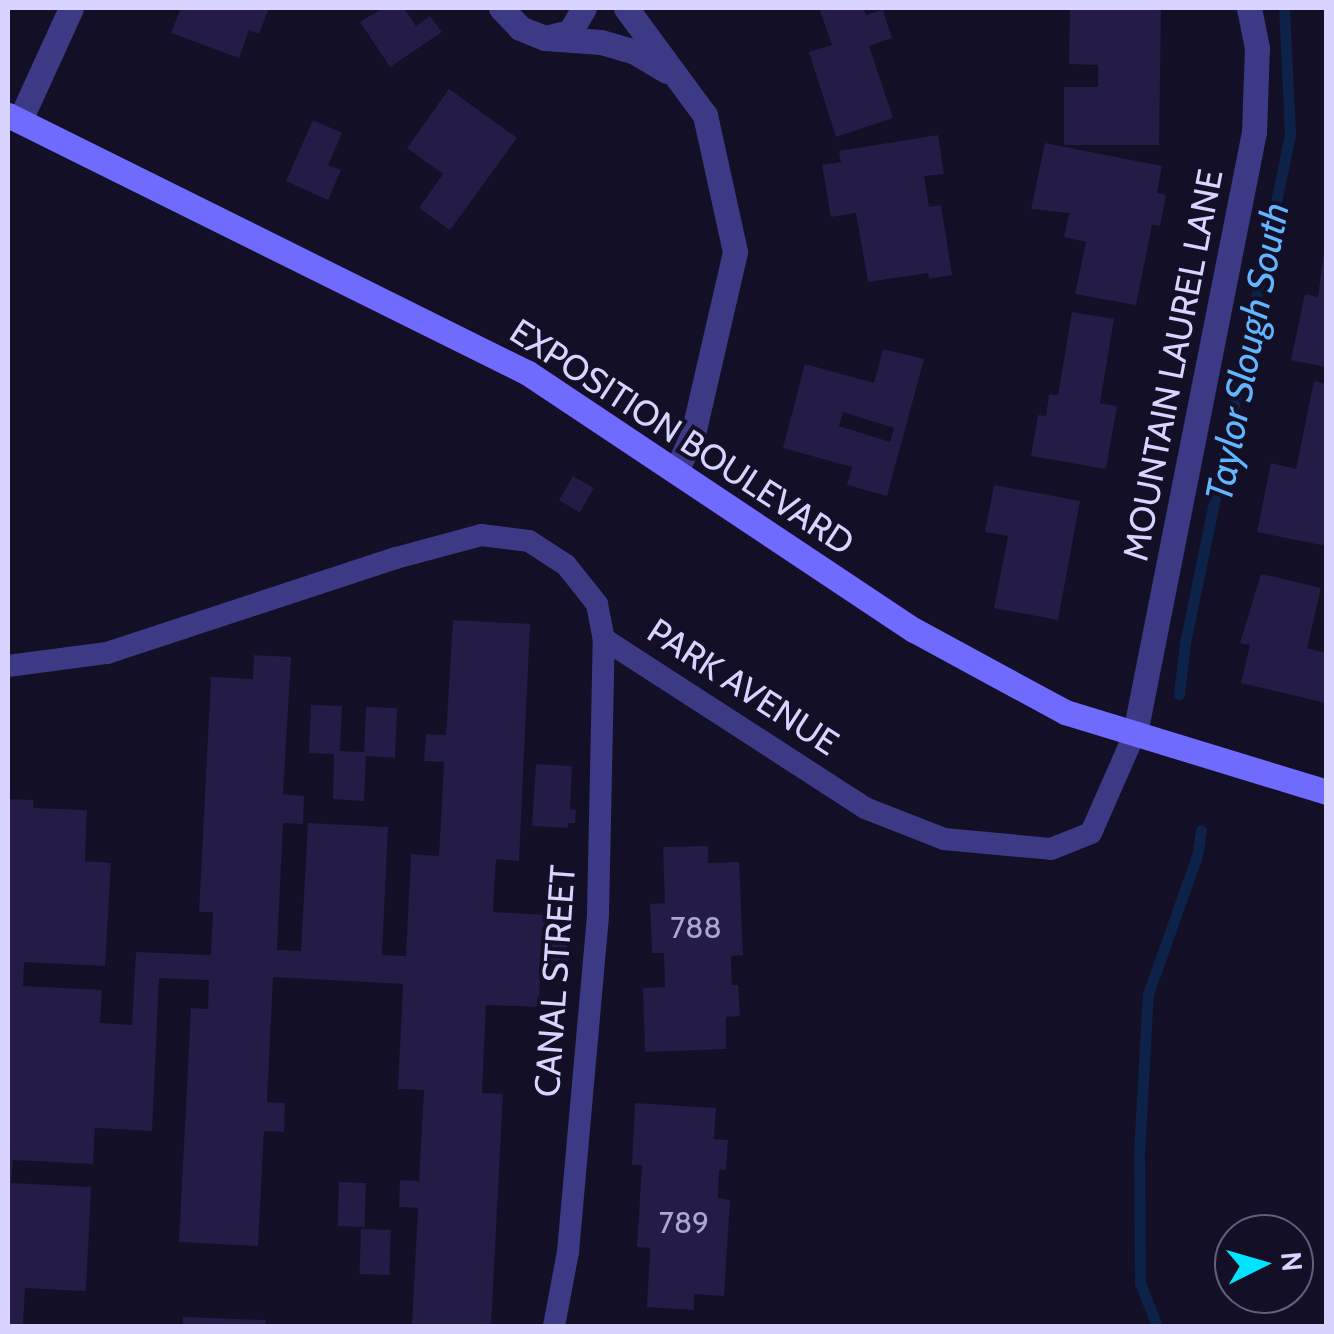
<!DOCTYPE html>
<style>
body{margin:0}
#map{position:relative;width:1334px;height:1334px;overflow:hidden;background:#130f26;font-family:Cabin,sans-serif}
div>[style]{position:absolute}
.stream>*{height:11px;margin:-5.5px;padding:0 5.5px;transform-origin:5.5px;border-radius:5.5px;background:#0c2248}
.building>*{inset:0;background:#241b47;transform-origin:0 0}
.lane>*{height:22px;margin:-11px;padding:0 11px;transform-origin:11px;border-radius:11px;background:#3d3a85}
.street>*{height:25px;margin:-12.5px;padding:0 12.5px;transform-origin:12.5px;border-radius:12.5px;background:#3d3a85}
.secondary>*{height:25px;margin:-12.5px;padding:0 12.5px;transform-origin:12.5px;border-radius:12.5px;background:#6f6bff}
span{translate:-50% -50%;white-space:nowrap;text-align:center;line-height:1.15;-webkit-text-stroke:8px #130f26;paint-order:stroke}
.number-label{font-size:30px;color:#aca6d1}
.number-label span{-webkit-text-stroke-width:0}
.street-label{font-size:35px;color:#d9d4ff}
.water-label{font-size:38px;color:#62b6ff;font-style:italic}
.frame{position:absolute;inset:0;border:10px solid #d9d4ff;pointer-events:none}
.north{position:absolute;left:1214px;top:1214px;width:100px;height:100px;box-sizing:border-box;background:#130f26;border:2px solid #625e7d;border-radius:50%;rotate:85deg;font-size:28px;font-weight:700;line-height:40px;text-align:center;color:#d9d4ff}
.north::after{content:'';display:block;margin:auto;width:35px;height:45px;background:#00e5ff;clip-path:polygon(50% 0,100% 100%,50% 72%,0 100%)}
</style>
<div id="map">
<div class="stream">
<div style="left:1179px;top:694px;width:51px;rotate:-83.3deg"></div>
<div style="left:1185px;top:643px;width:520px;rotate:-78.34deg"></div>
<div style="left:1290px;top:134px;width:126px;rotate:-92.7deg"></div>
<div style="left:1157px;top:1326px;width:46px;rotate:-111.6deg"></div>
<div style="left:1140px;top:1283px;width:130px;rotate:-90.4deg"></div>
<div style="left:1139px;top:1153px;width:159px;rotate:-86.8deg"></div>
<div style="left:1148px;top:994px;width:146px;rotate:-70.5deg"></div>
<div style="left:1197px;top:856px;width:26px;rotate:-81deg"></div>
</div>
<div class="building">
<div style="clip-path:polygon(181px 8px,269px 8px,259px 34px,249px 30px,239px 58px,171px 33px)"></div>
<div style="clip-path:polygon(383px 8px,404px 8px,416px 26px,430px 16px,442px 32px,390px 67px,360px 22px)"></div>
<div style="clip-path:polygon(819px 8px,863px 8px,866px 15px,883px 10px,892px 38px,869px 46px,893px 118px,836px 137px,809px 52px,832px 45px)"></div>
<div style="clip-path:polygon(1070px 8px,1161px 8px,1159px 145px,1064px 145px,1064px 87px,1098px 87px,1098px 65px,1069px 64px)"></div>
<div style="clip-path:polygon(449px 89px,517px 138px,450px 230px,419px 208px,443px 174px,407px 148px)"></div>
<div style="clip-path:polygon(313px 120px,342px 133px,328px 165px,341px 170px,328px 200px,286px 181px)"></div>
<div style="clip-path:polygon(938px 135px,944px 174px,924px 176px,929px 207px,941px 205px,952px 275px,929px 279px,928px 273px,868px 282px,856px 213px,831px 217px,822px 165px,841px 162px,839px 151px)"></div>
<div style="clip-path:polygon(1045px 143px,1162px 166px,1157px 193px,1166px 195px,1160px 226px,1152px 225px,1136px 305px,1075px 294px,1086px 242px,1064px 237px,1069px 213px,1031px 209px)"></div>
<div style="clip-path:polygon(1325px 243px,1326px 243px,1326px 367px,1291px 360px,1305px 294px,1318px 297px)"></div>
<div style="clip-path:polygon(1072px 312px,1114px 319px,1100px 403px,1117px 406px,1106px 469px,1031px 456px,1038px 415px,1046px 416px,1049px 394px,1058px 395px)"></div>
<div style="clip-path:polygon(evenodd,883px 349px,924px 359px,887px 496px,847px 485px,852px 467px,783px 448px,805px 364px,874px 383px,883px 349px,843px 412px,894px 428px,890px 442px,839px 426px,843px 412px)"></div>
<div style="clip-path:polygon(1314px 381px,1326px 384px,1326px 546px,1257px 532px,1271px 463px,1296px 469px)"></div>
<div style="left:573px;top:476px;width:24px;height:28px;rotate:30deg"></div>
<div style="clip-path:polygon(994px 485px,1080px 501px,1058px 620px,994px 608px,1008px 536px,985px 532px)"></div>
<div style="clip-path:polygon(1261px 574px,1321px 588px,1307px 648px,1326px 653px,1326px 703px,1241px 683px,1250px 645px,1240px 643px)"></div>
<div style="clip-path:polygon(453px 620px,530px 624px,519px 861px,496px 859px,493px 912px,569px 916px,566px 974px,540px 973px,539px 1007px,486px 1005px,482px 1093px,503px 1094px,491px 1326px,412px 1325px,418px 1208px,399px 1207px,400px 1180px,419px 1181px,424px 1090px,398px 1089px,403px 984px,273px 977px,267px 1102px,285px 1103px,284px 1132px,264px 1131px,258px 1246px,179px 1242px,191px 1008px,208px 1009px,209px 980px,159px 978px,152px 1131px,95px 1128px,93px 1164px,13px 1160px,11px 1183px,91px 1187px,86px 1291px,25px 1288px,23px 1326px,8px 1326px,8px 799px,33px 800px,33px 808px,87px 810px,85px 861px,111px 863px,105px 966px,24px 962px,23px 986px,102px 990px,100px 1023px,132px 1025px,136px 952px,211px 955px,213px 912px,199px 912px,211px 677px,253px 679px,254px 655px,291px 657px,283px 794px,304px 796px,303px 824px,283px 823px,277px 950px,301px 951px,308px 823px,388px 827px,382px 955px,406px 956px,411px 854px,439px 856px,444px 762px,424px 761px,426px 734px,446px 735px)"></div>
<div style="clip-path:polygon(311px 705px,342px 706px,340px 751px,364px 752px,366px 707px,397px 708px,395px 758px,366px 756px,364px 801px,333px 799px,334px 754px,309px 753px)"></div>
<div style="clip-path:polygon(536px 764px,572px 766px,570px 809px,576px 810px,575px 823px,568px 823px,568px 828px,532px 826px)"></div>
<div style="clip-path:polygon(708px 846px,708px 863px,739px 862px,743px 955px,731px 956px,731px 964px,732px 985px,738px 985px,740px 1016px,726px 1017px,726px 1049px,645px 1052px,643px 988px,665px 987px,664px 953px,652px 953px,650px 904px,665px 903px,663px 847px)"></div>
<div style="clip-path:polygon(635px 1103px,716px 1108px,714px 1139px,728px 1140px,726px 1170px,719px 1170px,718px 1198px,730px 1200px,724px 1296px,694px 1294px,694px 1310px,647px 1307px,650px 1248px,637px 1247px,642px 1165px,632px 1165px)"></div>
<div style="left:339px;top:1182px;width:27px;height:44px;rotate:2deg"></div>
<div style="left:361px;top:1229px;width:30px;height:45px;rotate:2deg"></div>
<div style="clip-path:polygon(183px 1317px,266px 1320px,265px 1326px,183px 1326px)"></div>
</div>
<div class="lane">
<div style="left:8px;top:666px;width:100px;rotate:-7.5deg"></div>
<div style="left:107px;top:653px;width:304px;rotate:-18.2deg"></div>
<div style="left:396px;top:558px;width:88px;rotate:-15.1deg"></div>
<div style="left:481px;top:535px;width:48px;rotate:7.1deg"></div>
<div style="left:529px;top:541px;width:44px;rotate:33deg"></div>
<div style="left:566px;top:565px;width:50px;rotate:51.5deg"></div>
<div style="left:597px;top:604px;width:36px;rotate:79deg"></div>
<div style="left:604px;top:639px;width:311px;rotate:32.9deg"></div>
<div style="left:865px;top:808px;width:85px;rotate:21.4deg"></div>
<div style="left:944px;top:839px;width:107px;rotate:5.3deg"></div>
<div style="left:1051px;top:849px;width:43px;rotate:-21.8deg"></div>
<div style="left:1091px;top:833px;width:109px;rotate:-66.3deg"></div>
<div style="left:554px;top:1326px;width:75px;rotate:-79.3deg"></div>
<div style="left:568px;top:1252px;width:339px;rotate:-84.9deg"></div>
<div style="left:598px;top:914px;width:275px;rotate:-88.8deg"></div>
</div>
<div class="street">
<div style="left:501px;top:8px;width:28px;rotate:46deg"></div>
<div style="left:520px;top:28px;width:27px;rotate:22deg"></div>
<div style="left:545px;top:38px;width:56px;rotate:4.1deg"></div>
<div style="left:601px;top:42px;width:35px;rotate:16deg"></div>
<div style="left:635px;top:52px;width:37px;rotate:31deg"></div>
<div style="left:626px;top:8px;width:133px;rotate:53.6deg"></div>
<div style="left:705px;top:115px;width:140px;rotate:77.6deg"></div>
<div style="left:735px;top:252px;width:187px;rotate:103deg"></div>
<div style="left:693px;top:434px;width:41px;rotate:114.7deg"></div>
<div style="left:550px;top:37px;width:21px;rotate:-14deg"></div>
<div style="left:570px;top:32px;width:28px;rotate:-60deg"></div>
<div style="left:20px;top:120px;width:123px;rotate:-65.5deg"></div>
<div style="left:1135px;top:733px;width:613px;rotate:-78.8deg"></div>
<div style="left:1254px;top:132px;width:84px;rotate:-88deg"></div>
<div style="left:1257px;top:48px;width:41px;rotate:-101.3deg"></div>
</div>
<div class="secondary">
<div style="left:8px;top:115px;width:580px;rotate:26.39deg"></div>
<div style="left:528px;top:373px;width:464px;rotate:33.7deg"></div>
<div style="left:914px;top:630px;width:172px;rotate:28.5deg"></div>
<div style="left:1065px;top:712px;width:273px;rotate:17deg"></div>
</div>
<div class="number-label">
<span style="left:696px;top:928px">788</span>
<span style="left:684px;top:1223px">789</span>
</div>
<div class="street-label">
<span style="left:1173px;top:365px;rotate:-79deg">MOUNTAIN LAUREL LANE</span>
<span style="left:682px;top:437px;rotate:33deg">EXPOSITION BOULEVARD</span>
<span style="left:743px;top:687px;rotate:33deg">PARK AVENUE</span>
<span style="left:555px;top:981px;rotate:-86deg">CANAL STREET</span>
</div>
<div class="water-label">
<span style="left:1247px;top:352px;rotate:-79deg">Taylor Slough South</span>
</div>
<div class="frame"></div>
<div class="north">N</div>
</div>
